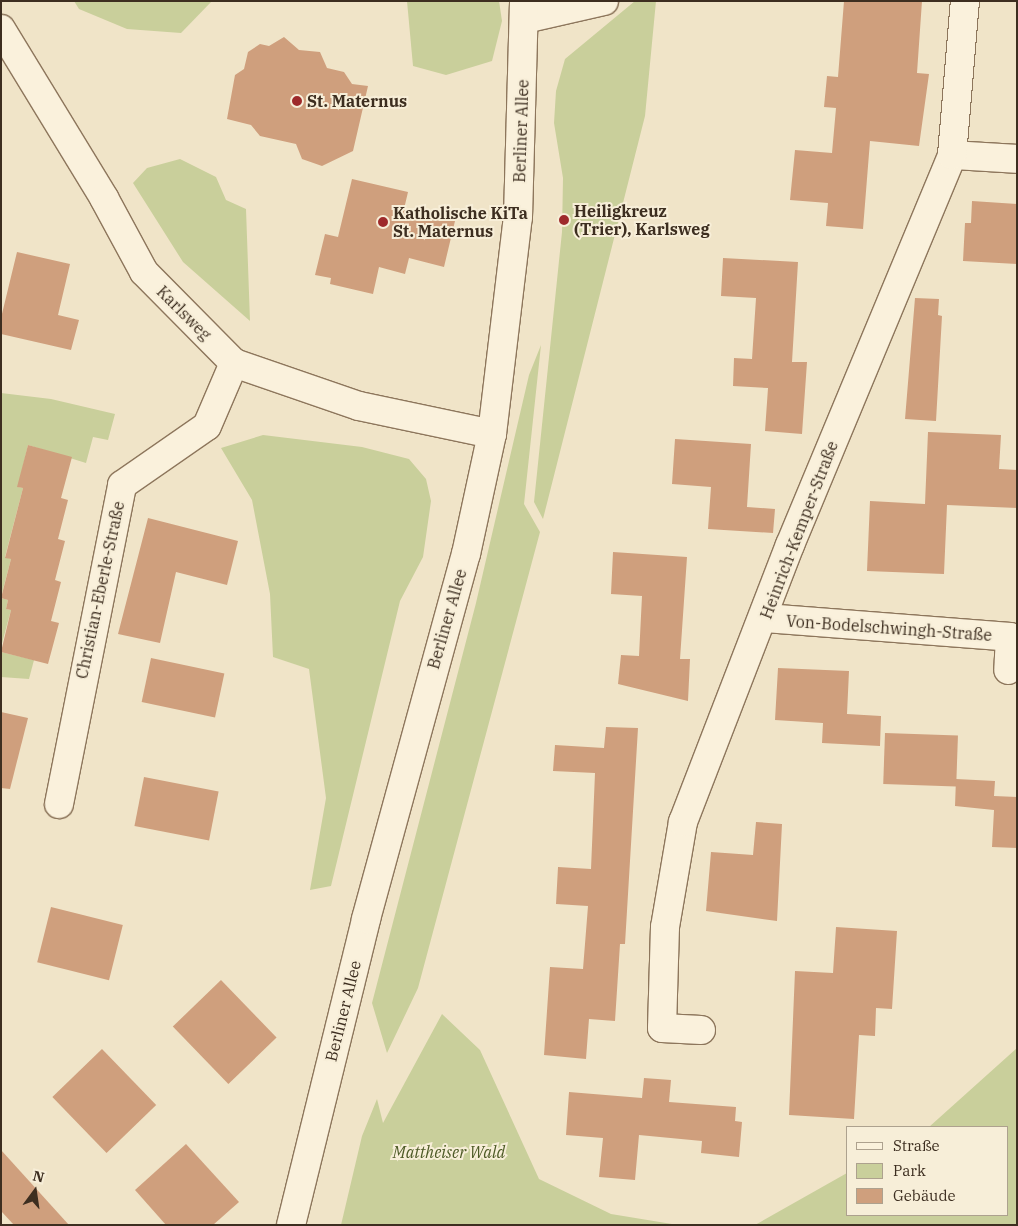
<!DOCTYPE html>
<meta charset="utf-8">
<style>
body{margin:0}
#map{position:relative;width:1018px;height:1226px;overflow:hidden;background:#f0e4c8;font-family:"IBM Plex Serif",serif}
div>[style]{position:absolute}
.green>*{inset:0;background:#c9cf9b}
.building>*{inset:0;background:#cf9f7d;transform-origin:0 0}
.roads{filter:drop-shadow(1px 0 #8d765c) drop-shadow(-1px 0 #8d765c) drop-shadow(0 1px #8d765c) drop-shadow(0 -1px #8d765c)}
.minor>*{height:28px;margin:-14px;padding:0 14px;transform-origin:14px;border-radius:14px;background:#faf1dc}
.tertiary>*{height:28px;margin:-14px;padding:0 14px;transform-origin:14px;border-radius:14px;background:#faf1dc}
.dots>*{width:14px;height:14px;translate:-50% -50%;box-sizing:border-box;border:2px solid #f7eed8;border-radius:50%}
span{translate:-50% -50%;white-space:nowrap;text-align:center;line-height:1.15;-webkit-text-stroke:4px #f7eed8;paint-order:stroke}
.poi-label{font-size:16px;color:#3d2e20;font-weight:700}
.left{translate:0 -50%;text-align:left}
.street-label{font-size:16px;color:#3d2e20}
.park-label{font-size:16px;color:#4d5a26;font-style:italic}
.frame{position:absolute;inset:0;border:2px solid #3d2e20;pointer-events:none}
.legend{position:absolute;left:846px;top:1126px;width:162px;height:90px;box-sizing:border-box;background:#f7eed8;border:1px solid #ada18e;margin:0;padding:6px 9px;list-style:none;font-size:15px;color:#3d2e20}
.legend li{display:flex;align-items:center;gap:10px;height:25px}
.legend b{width:25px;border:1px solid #ada18e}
.north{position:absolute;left:10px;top:1166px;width:50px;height:50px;-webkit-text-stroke:4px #f7eed8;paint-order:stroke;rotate:14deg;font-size:14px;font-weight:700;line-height:20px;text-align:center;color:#3d2e20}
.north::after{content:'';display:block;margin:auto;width:18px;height:22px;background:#3d2e20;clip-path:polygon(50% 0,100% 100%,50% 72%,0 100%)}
</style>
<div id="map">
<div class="green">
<div style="clip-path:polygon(74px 1px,212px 1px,181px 33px,127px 29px,79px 9px)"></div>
<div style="clip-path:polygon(407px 1px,499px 1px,502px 21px,492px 61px,446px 75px,413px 66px)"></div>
<div style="clip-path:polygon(635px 1px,656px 1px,645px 116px,543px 519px,534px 502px,562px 232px,563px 178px,554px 123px,556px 91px,565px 59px)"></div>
<div style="clip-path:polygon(180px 159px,216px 177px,226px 200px,246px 209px,250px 321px,183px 262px,133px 183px,147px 168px)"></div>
<div style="clip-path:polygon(541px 345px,524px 504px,540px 532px,418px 988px,387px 1053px,372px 1003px,476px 603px,529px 375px)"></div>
<div style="clip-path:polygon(1px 393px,51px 399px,115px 414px,108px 440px,93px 437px,86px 463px,28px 445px,18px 487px,23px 488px,5px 557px,11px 559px,1px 597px)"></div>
<div style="clip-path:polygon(263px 435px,362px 447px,409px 459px,426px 479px,431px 501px,423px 557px,400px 601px,331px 886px,310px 890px,326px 798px,309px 669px,273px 657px,270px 594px,252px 500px,221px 448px)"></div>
<div style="clip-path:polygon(1px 598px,8px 600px,6px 609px,11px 610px,1px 647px)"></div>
<div style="clip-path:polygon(1px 652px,34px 660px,29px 679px,1px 677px)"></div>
<div style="clip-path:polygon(442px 1014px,480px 1050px,539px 1179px,611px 1214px,678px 1225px,341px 1225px,362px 1136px,377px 1099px,383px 1123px)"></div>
<div style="clip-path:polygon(1017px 1048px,1017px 1225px,755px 1225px,847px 1173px,847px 1215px,1007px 1215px,1007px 1127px,929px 1127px)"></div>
</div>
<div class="building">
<div style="clip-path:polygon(844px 1px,922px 1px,917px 73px,929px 74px,919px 146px,870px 141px,863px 229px,826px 226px,828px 203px,790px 200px,795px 150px,832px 153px,836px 108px,824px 107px,827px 76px,838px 77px)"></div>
<div style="clip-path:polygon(284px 37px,299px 50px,320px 52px,327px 68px,344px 72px,352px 84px,368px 86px,353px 151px,322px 166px,302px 159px,296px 144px,260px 136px,251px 125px,227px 119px,235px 75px,244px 69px,248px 52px,260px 44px,269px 46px)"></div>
<div style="clip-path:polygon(352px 179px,408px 192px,404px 209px,455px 221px,444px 267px,409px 258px,405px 274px,379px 267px,373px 294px,330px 284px,331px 278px,315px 275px,325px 234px,338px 237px)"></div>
<div style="clip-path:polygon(972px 201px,1017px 204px,1017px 264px,963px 261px,965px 223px,971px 223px)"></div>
<div style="clip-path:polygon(17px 252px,70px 264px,58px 315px,79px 320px,71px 350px,1px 334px,1px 318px)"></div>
<div style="clip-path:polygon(723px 258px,798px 262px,792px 362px,807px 362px,802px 434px,765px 431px,768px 388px,733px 386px,734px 358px,752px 359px,756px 298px,721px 296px)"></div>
<div style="clip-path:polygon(915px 298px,939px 299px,938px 315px,942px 316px,936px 421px,905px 419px)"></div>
<div style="clip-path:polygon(928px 432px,1001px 435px,999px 469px,1017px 470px,1017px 508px,947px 505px,944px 574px,867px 571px,870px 501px,925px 504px)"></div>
<div style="clip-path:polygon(675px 439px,751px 444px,747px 507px,775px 509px,773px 533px,708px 529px,711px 487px,672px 484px)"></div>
<div style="clip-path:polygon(28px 445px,72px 457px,61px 498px,68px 500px,58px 539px,65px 541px,55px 580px,61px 582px,51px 621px,59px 623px,48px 664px,1px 652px,11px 610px,6px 609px,8px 600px,1px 598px,11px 559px,5px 558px,23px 488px,17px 487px)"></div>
<div style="clip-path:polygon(148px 518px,238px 541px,227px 585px,176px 572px,160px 643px,118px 634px)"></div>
<div style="clip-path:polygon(613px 552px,687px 557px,680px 659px,690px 659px,688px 701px,618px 684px,621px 655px,639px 656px,642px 596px,611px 594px)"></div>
<div style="left:151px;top:658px;width:75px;height:45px;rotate:12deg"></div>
<div style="clip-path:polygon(778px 668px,849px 671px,847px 714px,881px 716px,880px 746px,822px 743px,823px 723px,775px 720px)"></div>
<div style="clip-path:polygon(1px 712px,28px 718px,10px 789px,1px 788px)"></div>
<div style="clip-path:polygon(606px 727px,638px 728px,625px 944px,620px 944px,615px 1021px,589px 1019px,586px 1059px,544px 1055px,550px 967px,583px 969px,588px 906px,556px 904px,558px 867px,591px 869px,595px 773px,553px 771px,555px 745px,604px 748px)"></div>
<div style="left:885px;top:733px;width:73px;height:51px;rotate:2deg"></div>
<div style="left:144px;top:777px;width:76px;height:50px;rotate:11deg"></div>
<div style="clip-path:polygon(956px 779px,995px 781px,994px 796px,1017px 797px,1017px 848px,992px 847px,994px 810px,955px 806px)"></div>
<div style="clip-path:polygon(756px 822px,782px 824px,777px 921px,706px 911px,711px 852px,753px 855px)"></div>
<div style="left:51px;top:907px;width:74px;height:57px;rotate:14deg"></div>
<div style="clip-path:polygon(836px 927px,897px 931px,892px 1009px,876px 1008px,875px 1036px,859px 1035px,854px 1119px,789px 1115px,795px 971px,833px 973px)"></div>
<div style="left:221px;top:980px;width:80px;height:67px;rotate:46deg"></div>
<div style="left:102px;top:1049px;width:78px;height:69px;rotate:46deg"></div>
<div style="clip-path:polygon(644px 1078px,671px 1080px,669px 1102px,736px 1107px,735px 1121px,742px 1122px,739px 1157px,701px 1153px,702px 1141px,639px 1135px,635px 1180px,599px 1177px,603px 1138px,566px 1135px,569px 1092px,642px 1098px)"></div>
<div style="clip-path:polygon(186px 1144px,239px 1202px,213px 1225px,166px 1225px,135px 1190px)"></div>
<div style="clip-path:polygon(1px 1150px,69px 1225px,14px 1225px,1px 1211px)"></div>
</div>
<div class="roads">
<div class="minor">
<div style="left:525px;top:19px;width:81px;rotate:-12.8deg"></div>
<div style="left:1px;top:29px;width:198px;rotate:58.6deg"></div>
<div style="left:104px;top:198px;width:84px;rotate:61.6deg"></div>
<div style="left:144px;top:272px;width:128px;rotate:45.3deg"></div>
<div style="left:234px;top:363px;width:132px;rotate:19deg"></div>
<div style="left:359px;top:406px;width:136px;rotate:11.9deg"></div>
<div style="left:952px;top:155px;width:65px;rotate:3.5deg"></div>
<div style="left:765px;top:618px;width:246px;rotate:4.4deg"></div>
<div style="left:1010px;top:637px;width:33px;rotate:93deg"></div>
<div style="left:59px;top:804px;width:325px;rotate:-78.8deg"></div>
<div style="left:122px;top:485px;width:103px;rotate:-34.8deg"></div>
<div style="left:207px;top:426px;width:69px;rotate:-66.8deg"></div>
<div style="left:701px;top:1030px;width:39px;rotate:-177deg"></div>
<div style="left:662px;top:1028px;width:101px;rotate:-88.3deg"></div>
<div style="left:665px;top:927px;width:107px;rotate:-80.3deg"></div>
<div style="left:683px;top:822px;width:297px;rotate:-68.9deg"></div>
<div style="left:790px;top:545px;width:422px;rotate:-67.4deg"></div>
<div style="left:952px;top:155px;width:155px;rotate:-85.2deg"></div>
</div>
<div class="tertiary">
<div style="left:291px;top:1225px;width:315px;rotate:-76.2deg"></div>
<div style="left:366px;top:919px;width:378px;rotate:-74.7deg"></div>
<div style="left:466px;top:554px;width:123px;rotate:-77.8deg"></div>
<div style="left:492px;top:434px;width:219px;rotate:-83.2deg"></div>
<div style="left:518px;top:217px;width:216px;rotate:-88.4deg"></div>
</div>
</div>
<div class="dots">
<div style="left:297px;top:101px;background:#9e2a2b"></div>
<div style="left:564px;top:220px;background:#9e2a2b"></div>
<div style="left:383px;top:222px;background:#9e2a2b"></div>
</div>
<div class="poi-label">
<span class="left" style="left:307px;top:101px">St. Maternus</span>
<span class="left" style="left:574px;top:220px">Heiligkreuz<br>(Trier), Karlsweg</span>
<span class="left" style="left:393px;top:222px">Katholische KiTa<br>St. Maternus</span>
</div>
<div class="street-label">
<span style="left:521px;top:131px;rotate:-88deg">Berliner Allee</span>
<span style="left:184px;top:313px;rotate:45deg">Karlsweg</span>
<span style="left:799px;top:530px;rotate:-69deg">Heinrich-Kemper-Straße</span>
<span style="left:100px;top:590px;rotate:-78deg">Christian-Eberle-Straße</span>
<span style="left:447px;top:619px;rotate:-74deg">Berliner Allee</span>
<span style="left:889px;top:628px;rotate:4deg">Von-Bodelschwingh-Straße</span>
<span style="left:343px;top:1011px;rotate:-76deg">Berliner Allee</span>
</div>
<div class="park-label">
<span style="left:449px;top:1152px">Mattheiser Wald</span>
</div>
<div class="frame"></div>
<ul class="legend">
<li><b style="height:6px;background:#faf1dc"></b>Straße</li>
<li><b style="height:14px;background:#c9cf9b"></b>Park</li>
<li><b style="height:14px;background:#cf9f7d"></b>Gebäude</li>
</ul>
<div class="north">N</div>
</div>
